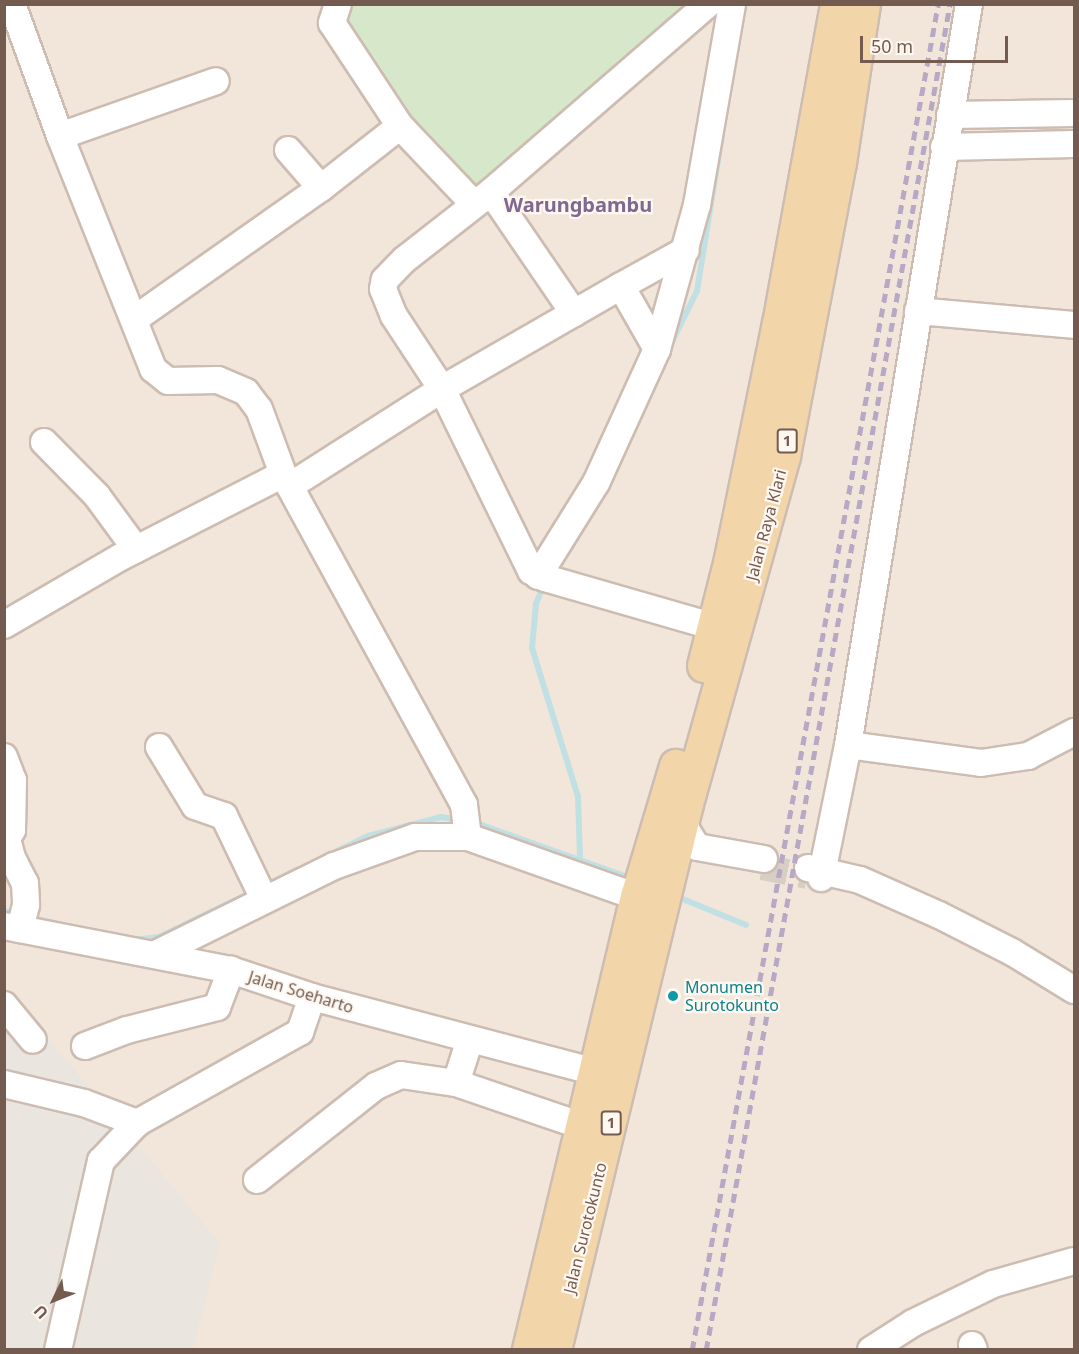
<!DOCTYPE html>
<style>
body{margin:0}
#map{position:relative;width:1079px;height:1354px;overflow:hidden;background:#fbf4eb;font-family:"Noto Sans",sans-serif}
div>[style]{position:absolute}
.residential>*{inset:0;background:#f2e6da;transform-origin:0 0}
.industrial>*{inset:0;background:#ebe5e0}
.green>*{inset:0;background:#d7e8ca}
.stream>*{height:6px;margin:-3px;padding:0 3px;transform-origin:3px;border-radius:3px;background:#c1e0e4}
.minor-tunnel>*{height:26px;margin-top:-13px;transform-origin:0;background:repeating-linear-gradient(90deg,#d9cec4 0 26px,transparent 0 39px)}
.roads{filter:drop-shadow(2px 0 #cdbcb1) drop-shadow(-2px 0 #cdbcb1) drop-shadow(0 2px #cdbcb1) drop-shadow(0 -2px #cdbcb1)}
.minor>*{height:26px;margin:-13px;padding:0 13px;transform-origin:13px;border-radius:13px;background:#fff}
.major>*{height:32px;margin:-16px;padding:0 16px;transform-origin:16px;border-radius:16px;background:#f3d5aa}
.rail>*{height:4.5px;margin-top:-2.25px;transform-origin:0;background:repeating-linear-gradient(90deg,#b7a9c5 0 9px,transparent 0 15px)}
.dots>*{width:16px;height:16px;translate:-50% -50%;box-sizing:border-box;border:3px solid #fef8f1;border-radius:50%}
span{translate:-50% -50%;white-space:nowrap;text-align:center;line-height:1.15;-webkit-text-stroke:4.5px #fef8f1;paint-order:stroke}
.shield-label span{padding:2px 4px;background:#fef8f1;border:2px solid;border-radius:4px;-webkit-text-stroke-width:0}
.shield-label{font-size:15px;color:#745b50;font-weight:700}
.street-label{font-size:16px;color:#745b50}
.culture-label{font-size:16px;color:#0d838f}
.left{translate:0 -50%;text-align:left}
.quarter-label{font-size:20px;color:#816890;font-weight:700}
.frame{position:absolute;inset:0;border:6px solid #745b50;pointer-events:none}
.north{position:absolute;left:24px;top:1270px;width:60px;height:60px;-webkit-text-stroke:4px #fef8f1;paint-order:stroke;rotate:227deg;font-size:16px;font-weight:700;line-height:24px;text-align:center;color:#745b50}
.north::after{content:'';display:block;margin:auto;width:21px;height:27px;background:#745b50;clip-path:polygon(50% 0,100% 100%,50% 72%,0 100%)}
.scale{position:absolute;left:860px;top:36px;width:148px;height:27px;box-sizing:border-box;border:3px solid #745b50;border-top:0;padding-left:8px;font-size:18px;line-height:21px;white-space:nowrap;color:#745b50;-webkit-text-stroke:4px #fef8f1;paint-order:stroke}
</style>
<div id="map">
<div class="residential">
<div style="left:5px;top:5px;width:1069px;height:1345px"></div>
</div>
<div class="industrial">
<div style="clip-path:polygon(4px 986px,220px 1243px,193px 1349px,5px 1349px)"></div>
</div>
<div class="green">
<div style="clip-path:polygon(351px 5px,696px 5px,474px 204px,332px 23px)"></div>
</div>
<div class="stream">
<div style="left:668px;top:350px;width:66px;rotate:-63.8deg"></div>
<div style="left:697px;top:291px;width:158px;rotate:-80.9deg"></div>
<div style="left:544px;top:584px;width:22px;rotate:112deg"></div>
<div style="left:536px;top:604px;width:44px;rotate:95.2deg"></div>
<div style="left:532px;top:648px;width:156px;rotate:72.8deg"></div>
<div style="left:578px;top:797px;width:60px;rotate:88.1deg"></div>
<div style="left:473px;top:822px;width:170px;rotate:19.6deg"></div>
<div style="left:325px;top:857px;width:48px;rotate:-26deg"></div>
<div style="left:368px;top:836px;width:75px;rotate:-14.6deg"></div>
<div style="left:441px;top:817px;width:19px;rotate:9deg"></div>
<div style="left:265px;top:886px;width:36px;rotate:-27deg"></div>
<div style="left:673px;top:895px;width:79px;rotate:22.3deg"></div>
<div style="left:4px;top:911px;width:14px;rotate:12deg"></div>
<div style="left:28px;top:917px;width:32px;rotate:13deg"></div>
<div style="left:134px;top:940px;width:25px;rotate:-7deg"></div>
<div style="left:159px;top:937px;width:106px;rotate:-25.8deg"></div>
</div>
<div class="minor-tunnel">
<div style="left:762px;top:867px;width:46px;rotate:11.3deg"></div>
</div>
<div class="roads">
<div class="minor">
<div style="left:12px;top:4px;width:140px;rotate:70deg"></div>
<div style="left:60px;top:136px;width:251px;rotate:68.2deg"></div>
<div style="left:153px;top:369px;width:19px;rotate:39deg"></div>
<div style="left:168px;top:381px;width:50px;rotate:-1.1deg"></div>
<div style="left:218px;top:380px;width:30px;rotate:23deg"></div>
<div style="left:246px;top:392px;width:21px;rotate:53deg"></div>
<div style="left:259px;top:409px;width:69px;rotate:69.7deg"></div>
<div style="left:283px;top:474px;width:377px;rotate:61.3deg"></div>
<div style="left:464px;top:805px;width:32px;rotate:83deg"></div>
<div style="left:338px;top:4px;width:20px;rotate:108deg"></div>
<div style="left:332px;top:23px;width:123px;rotate:56.6deg"></div>
<div style="left:400px;top:126px;width:108px;rotate:46.5deg"></div>
<div style="left:708px;top:4px;width:287px;rotate:139.1deg"></div>
<div style="left:491px;top:192px;width:110px;rotate:142deg"></div>
<div style="left:404px;top:260px;width:28px;rotate:134deg"></div>
<div style="left:385px;top:280px;width:9px;rotate:103deg"></div>
<div style="left:383px;top:289px;width:29px;rotate:68deg"></div>
<div style="left:394px;top:316px;width:87px;rotate:56.7deg"></div>
<div style="left:442px;top:389px;width:203px;rotate:63.9deg"></div>
<div style="left:531px;top:571px;width:16px;rotate:27deg"></div>
<div style="left:545px;top:578px;width:177px;rotate:16.1deg"></div>
<div style="left:950px;top:115px;width:124px;rotate:-0.9deg"></div>
<div style="left:60px;top:136px;width:165px;rotate:-19.4deg"></div>
<div style="left:944px;top:147px;width:130px;rotate:-1.3deg"></div>
<div style="left:288px;top:150px;width:50px;rotate:49deg"></div>
<div style="left:491px;top:192px;width:147px;rotate:55.6deg"></div>
<div style="left:621px;top:286px;width:74px;rotate:-29deg"></div>
<div style="left:918px;top:311px;width:157px;rotate:5.1deg"></div>
<div style="left:135px;top:319px;width:228px;rotate:-35.2deg"></div>
<div style="left:321px;top:188px;width:100px;rotate:-38.1deg"></div>
<div style="left:44px;top:442px;width:76px;rotate:45.5deg"></div>
<div style="left:97px;top:496px;width:66px;rotate:53.7deg"></div>
<div style="left:290px;top:486px;width:180px;rotate:-32.5deg"></div>
<div style="left:442px;top:389px;width:207px;rotate:-29.9deg"></div>
<div style="left:621px;top:286px;width:73px;rotate:60.3deg"></div>
<div style="left:538px;top:576px;width:110px;rotate:-58.1deg"></div>
<div style="left:596px;top:483px;width:147px;rotate:-65.5deg"></div>
<div style="left:657px;top:349px;width:149px;rotate:-74.5deg"></div>
<div style="left:697px;top:205px;width:204px;rotate:-80.1deg"></div>
<div style="left:4px;top:625px;width:135px;rotate:-30.2deg"></div>
<div style="left:121px;top:557px;width:182px;rotate:-27.1deg"></div>
<div style="left:848px;top:745px;width:134px;rotate:7.7deg"></div>
<div style="left:981px;top:763px;width:48px;rotate:-8.5deg"></div>
<div style="left:1028px;top:756px;width:52px;rotate:-27.6deg"></div>
<div style="left:159px;top:747px;width:69px;rotate:58.6deg"></div>
<div style="left:195px;top:806px;width:31px;rotate:19deg"></div>
<div style="left:224px;top:816px;width:92px;rotate:64.3deg"></div>
<div style="left:4px;top:757px;width:25px;rotate:69deg"></div>
<div style="left:13px;top:780px;width:50px;rotate:91.1deg"></div>
<div style="left:12px;top:830px;width:10px;rotate:119deg"></div>
<div style="left:7px;top:839px;width:20px;rotate:75deg"></div>
<div style="left:12px;top:858px;width:28px;rotate:63deg"></div>
<div style="left:25px;top:883px;width:22px;rotate:87deg"></div>
<div style="left:26px;top:905px;width:25px;rotate:104deg"></div>
<div style="left:686px;top:813px;width:15px;rotate:94deg"></div>
<div style="left:685px;top:828px;width:22px;rotate:58deg"></div>
<div style="left:697px;top:847px;width:68px;rotate:10.2deg"></div>
<div style="left:808px;top:868px;width:53px;rotate:13deg"></div>
<div style="left:860px;top:880px;width:86px;rotate:23.9deg"></div>
<div style="left:939px;top:915px;width:82px;rotate:26.9deg"></div>
<div style="left:1012px;top:952px;width:73px;rotate:31.5deg"></div>
<div style="left:821px;top:878px;width:136px;rotate:-78.5deg"></div>
<div style="left:848px;top:745px;width:751px;rotate:-80.73deg"></div>
<div style="left:4px;top:926px;width:231px;rotate:11deg"></div>
<div style="left:231px;top:970px;width:85px;rotate:18.4deg"></div>
<div style="left:312px;top:997px;width:293px;rotate:14.8deg"></div>
<div style="left:158px;top:953px;width:196px;rotate:-26.3deg"></div>
<div style="left:334px;top:866px;width:86px;rotate:-19.7deg"></div>
<div style="left:415px;top:837px;width:53px"></div>
<div style="left:468px;top:837px;width:179px;rotate:19.5deg"></div>
<div style="left:4px;top:1005px;width:45px;rotate:50.4deg"></div>
<div style="left:85px;top:1046px;width:45px;rotate:-20.9deg"></div>
<div style="left:127px;top:1030px;width:93px;rotate:-14.3deg"></div>
<div style="left:217px;top:1007px;width:40px;rotate:-69deg"></div>
<div style="left:456px;top:1083px;width:46px;rotate:-72.3deg"></div>
<div style="left:4px;top:1084px;width:82px;rotate:13.4deg"></div>
<div style="left:84px;top:1103px;width:57px;rotate:20.7deg"></div>
<div style="left:257px;top:1180px;width:152px;rotate:-38.3deg"></div>
<div style="left:376px;top:1086px;width:27px;rotate:-24deg"></div>
<div style="left:401px;top:1075px;width:56px;rotate:8.3deg"></div>
<div style="left:456px;top:1083px;width:133px;rotate:18.8deg"></div>
<div style="left:972px;top:1345px;width:5px;rotate:68deg"></div>
<div style="left:58px;top:1350px;width:194px;rotate:-77.2deg"></div>
<div style="left:101px;top:1161px;width:52px;rotate:-46.5deg"></div>
<div style="left:137px;top:1123px;width:187px;rotate:-29.2deg"></div>
<div style="left:300px;top:1032px;width:37px;rotate:-71deg"></div>
<div style="left:871px;top:1350px;width:50px;rotate:-32.7deg"></div>
<div style="left:913px;top:1323px;width:89px;rotate:-26deg"></div>
<div style="left:993px;top:1284px;width:84px;rotate:-15.9deg"></div>
</div>
<div class="major">
<div style="left:704px;top:666px;width:110px;rotate:-75.8deg"></div>
<div style="left:731px;top:559px;width:240px;rotate:-78.5deg"></div>
<div style="left:779px;top:324px;width:325px;rotate:-79.7deg"></div>
<div style="left:529px;top:1350px;width:466px;rotate:-76.6deg"></div>
<div style="left:637px;top:897px;width:137px;rotate:-73.4deg"></div>
<div style="left:555px;top:1350px;width:562px;rotate:-76.41deg"></div>
<div style="left:687px;top:804px;width:361px;rotate:-74.4deg"></div>
<div style="left:784px;top:456px;width:298px;rotate:-79.2deg"></div>
<div style="left:840px;top:163px;width:161px;rotate:-81.4deg"></div>
</div>
</div>
<div class="rail">
<div style="left:692px;top:1350px;width:1368px;rotate:-79.64deg"></div>
<div style="left:706px;top:1350px;width:1368px;rotate:-79.73deg"></div>
</div>
<div class="dots">
<div style="left:673px;top:996px;background:#0f9aa8"></div>
</div>
<div class="shield-label">
<span style="left:787px;top:441px">1</span>
<span style="left:611px;top:1123px">1</span>
</div>
<div class="street-label">
<span style="left:766px;top:525px;rotate:-75deg">Jalan Raya Klari</span>
<span style="left:301px;top:992px;rotate:17deg">Jalan Soeharto</span>
<span style="left:585px;top:1228px;rotate:-76deg">Jalan Surotokunto</span>
</div>
<div class="culture-label">
<span class="left" style="left:685px;top:996px">Monumen<br>Surotokunto</span>
</div>
<div class="quarter-label">
<span style="left:578px;top:204px">Warungbambu</span>
</div>
<div class="frame"></div>
<div class="north">U</div>
<div class="scale">50 m</div>
</div>
